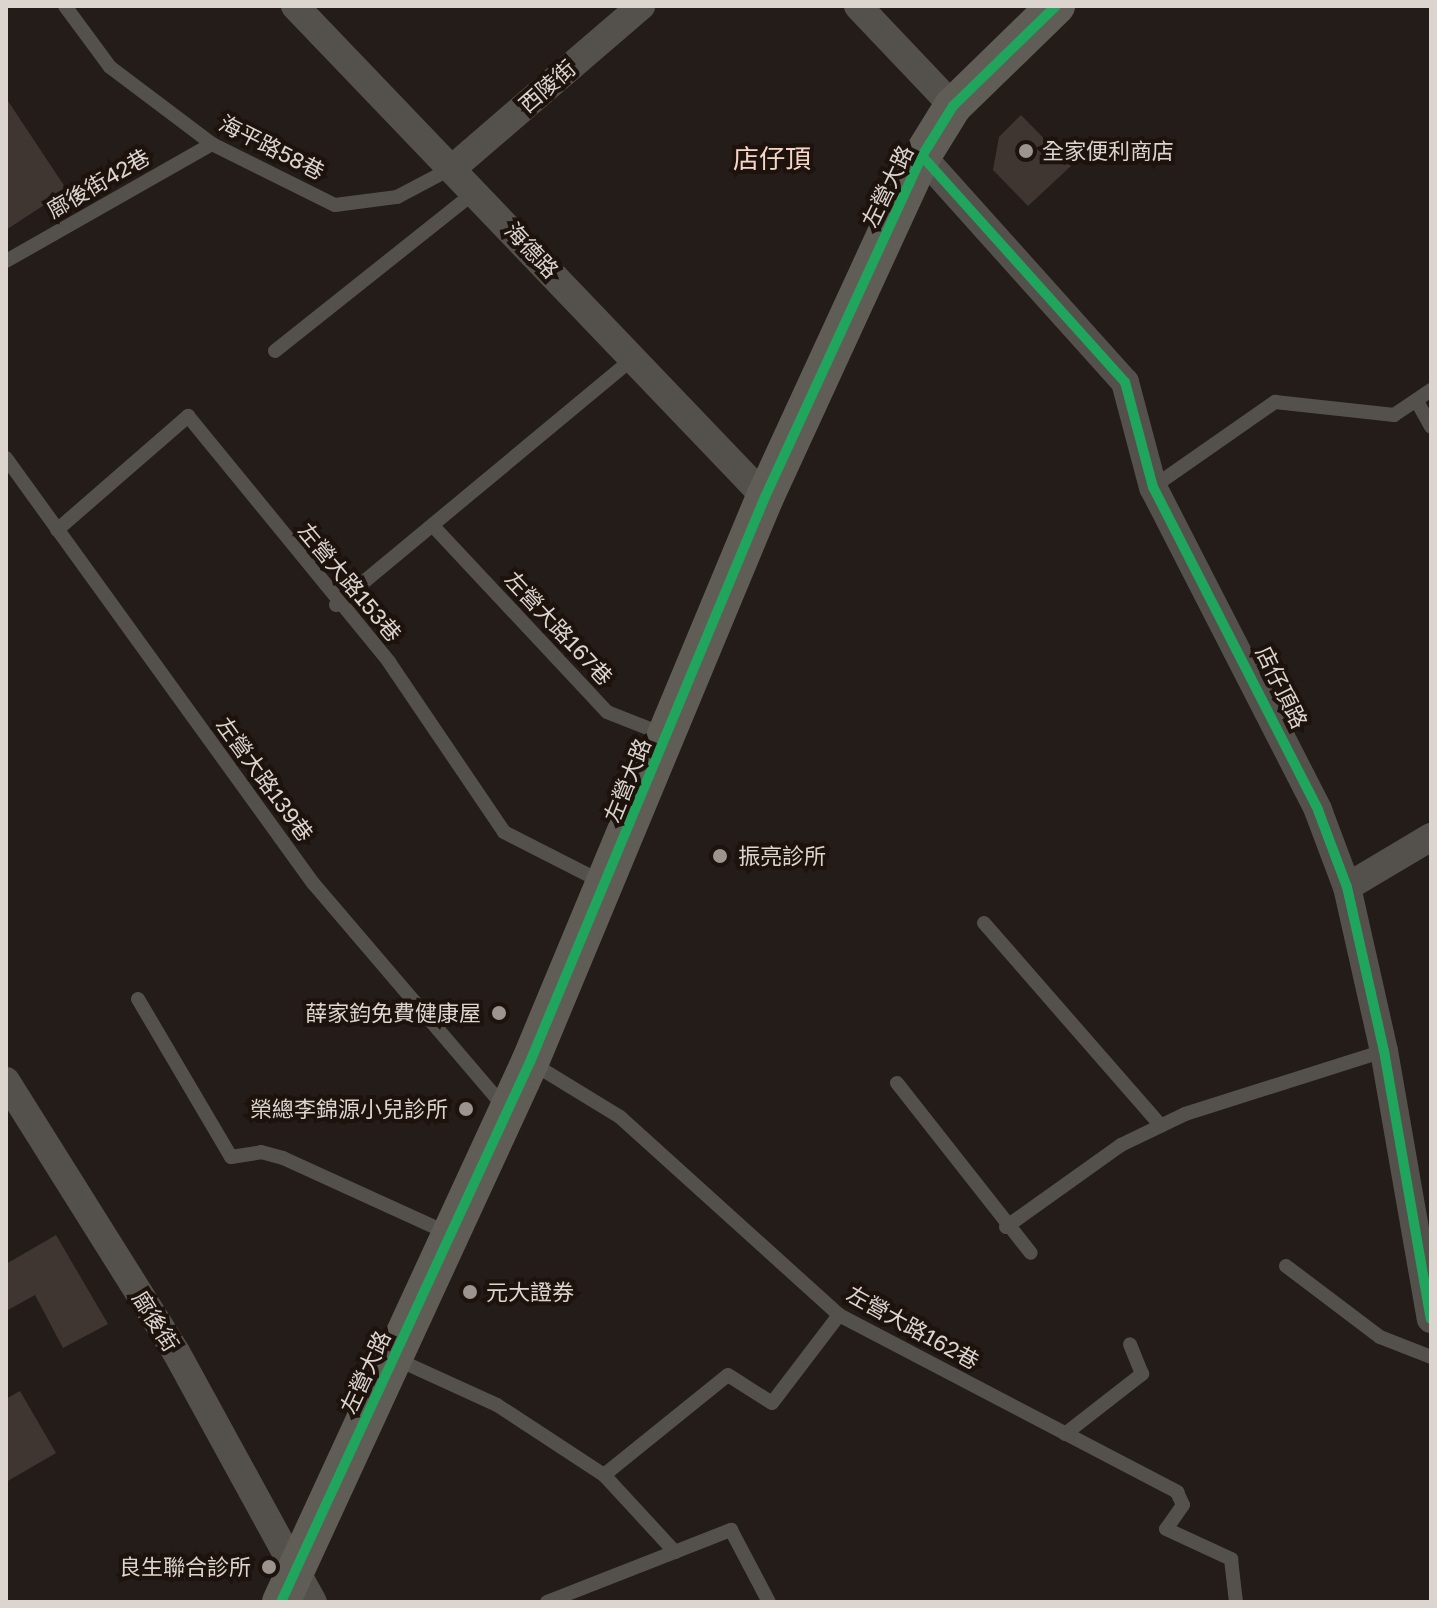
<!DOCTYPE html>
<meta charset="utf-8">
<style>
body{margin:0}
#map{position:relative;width:1437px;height:1608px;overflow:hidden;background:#231c19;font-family:"Golos Text","Noto Sans TC",sans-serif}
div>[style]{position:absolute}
.building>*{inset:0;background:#3f3632}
.lane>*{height:14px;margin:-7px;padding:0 7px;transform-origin:7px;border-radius:7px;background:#54514c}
.street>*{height:28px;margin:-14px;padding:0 14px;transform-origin:14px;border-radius:14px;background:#54514c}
.secondary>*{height:38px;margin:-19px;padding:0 19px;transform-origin:19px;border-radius:19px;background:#605c56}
.cycleway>*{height:10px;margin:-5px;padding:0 5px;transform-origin:5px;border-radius:5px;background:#20a55d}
.dots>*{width:22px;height:22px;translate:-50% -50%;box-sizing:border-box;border:4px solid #1d120c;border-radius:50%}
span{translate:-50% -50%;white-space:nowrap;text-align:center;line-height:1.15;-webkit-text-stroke:8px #1d120c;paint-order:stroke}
.street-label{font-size:22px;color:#dcd4cf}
.poi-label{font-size:22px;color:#dcd4cf}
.left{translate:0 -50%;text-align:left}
.right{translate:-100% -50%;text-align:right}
.quarter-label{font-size:26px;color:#f6d6c8}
.frame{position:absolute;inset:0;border:8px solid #dcd4cf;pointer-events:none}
</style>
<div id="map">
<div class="building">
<div style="clip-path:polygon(6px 98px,67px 190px,6px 230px)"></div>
<div style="clip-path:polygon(1021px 115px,1071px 166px,1028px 206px,993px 170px,999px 137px)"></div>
<div style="clip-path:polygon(56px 1235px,108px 1324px,63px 1348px,35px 1295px,6px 1311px,6px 1264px)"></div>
<div style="clip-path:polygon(20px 1391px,56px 1453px,6px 1482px,6px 1399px)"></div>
</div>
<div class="lane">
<div style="left:65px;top:6px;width:76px;rotate:53.6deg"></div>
<div style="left:110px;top:67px;width:128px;rotate:37deg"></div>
<div style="left:212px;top:144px;width:137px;rotate:26.4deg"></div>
<div style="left:335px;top:205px;width:63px;rotate:-7.4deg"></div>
<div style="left:397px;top:197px;width:64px;rotate:-27.8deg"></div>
<div style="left:6px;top:261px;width:237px;rotate:-29.6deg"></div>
<div style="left:275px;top:351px;width:257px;rotate:-38.5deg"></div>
<div style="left:1419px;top:405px;width:25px;rotate:61deg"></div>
<div style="left:6px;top:458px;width:524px;rotate:54.16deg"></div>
<div style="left:313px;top:883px;width:296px;rotate:49.5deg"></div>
<div style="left:1153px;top:487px;width:149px;rotate:-34.9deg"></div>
<div style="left:1275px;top:402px;width:120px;rotate:6.2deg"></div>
<div style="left:1394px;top:415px;width:45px;rotate:-34deg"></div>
<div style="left:434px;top:527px;width:253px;rotate:46.9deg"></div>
<div style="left:607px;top:712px;width:62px;rotate:21.6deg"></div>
<div style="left:57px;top:530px;width:174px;rotate:-41deg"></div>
<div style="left:188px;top:416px;width:318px;rotate:50.7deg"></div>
<div style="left:389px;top:662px;width:205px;rotate:55.9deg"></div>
<div style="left:504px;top:832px;width:110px;rotate:27deg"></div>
<div style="left:336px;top:605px;width:386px;rotate:-39.7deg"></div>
<div style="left:984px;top:923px;width:269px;rotate:48.9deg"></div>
<div style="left:138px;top:999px;width:183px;rotate:59.5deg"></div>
<div style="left:231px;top:1157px;width:30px;rotate:-9deg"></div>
<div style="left:261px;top:1152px;width:23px;rotate:15deg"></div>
<div style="left:283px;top:1158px;width:183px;rotate:24.5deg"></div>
<div style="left:530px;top:1062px;width:105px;rotate:31.4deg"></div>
<div style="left:620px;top:1117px;width:295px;rotate:42.1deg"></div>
<div style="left:839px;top:1315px;width:382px;rotate:27.6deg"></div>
<div style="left:1177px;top:1492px;width:14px;rotate:65deg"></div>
<div style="left:1183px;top:1505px;width:29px;rotate:125deg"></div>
<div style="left:1166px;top:1529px;width:72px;rotate:24.8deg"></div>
<div style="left:1231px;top:1559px;width:43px;rotate:83.4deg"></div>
<div style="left:897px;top:1083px;width:216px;rotate:51.8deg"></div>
<div style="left:1006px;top:1227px;width:141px;rotate:-35.5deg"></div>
<div style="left:1121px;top:1145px;width:71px;rotate:-25.8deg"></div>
<div style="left:1185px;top:1114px;width:209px;rotate:-17.6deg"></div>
<div style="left:1286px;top:1266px;width:118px;rotate:37.1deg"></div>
<div style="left:1380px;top:1337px;width:55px;rotate:21.4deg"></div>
<div style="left:394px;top:1358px;width:113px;rotate:24.5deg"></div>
<div style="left:497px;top:1405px;width:128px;rotate:33.2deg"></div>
<div style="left:604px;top:1475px;width:105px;rotate:47.3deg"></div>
<div style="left:1065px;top:1434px;width:98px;rotate:-37.9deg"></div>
<div style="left:1142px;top:1374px;width:32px;rotate:-112deg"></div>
<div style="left:604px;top:1475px;width:159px;rotate:-38.9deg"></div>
<div style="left:728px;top:1375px;width:52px;rotate:32.5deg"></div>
<div style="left:772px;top:1403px;width:111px;rotate:-52.7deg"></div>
<div style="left:547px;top:1602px;width:198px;rotate:-21.4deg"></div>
<div style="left:731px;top:1530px;width:81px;rotate:62.2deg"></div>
</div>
<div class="street">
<div style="left:295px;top:6px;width:680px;rotate:46.25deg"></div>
<div style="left:858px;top:6px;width:138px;rotate:46.5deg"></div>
<div style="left:922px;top:156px;width:304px;rotate:48.1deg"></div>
<div style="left:1125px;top:382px;width:109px;rotate:75.1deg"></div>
<div style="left:1153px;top:487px;width:363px;rotate:62.9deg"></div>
<div style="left:1318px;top:810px;width:82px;rotate:69.4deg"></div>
<div style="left:1347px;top:887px;width:168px;rotate:77.3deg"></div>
<div style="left:1384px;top:1051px;width:272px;rotate:80.1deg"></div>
<div style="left:454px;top:167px;width:247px;rotate:-40.7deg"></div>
<div style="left:1347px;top:887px;width:98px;rotate:-30.8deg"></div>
<div style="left:6px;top:1081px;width:320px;rotate:57.9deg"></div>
<div style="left:176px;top:1352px;width:285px;rotate:61.3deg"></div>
</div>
<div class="secondary">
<div style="left:281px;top:1602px;width:595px;rotate:-65.25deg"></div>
<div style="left:530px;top:1062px;width:612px;rotate:-67.42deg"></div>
<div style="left:765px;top:497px;width:375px;rotate:-65.3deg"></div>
<div style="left:922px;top:156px;width:59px;rotate:-58.2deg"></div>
<div style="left:953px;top:106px;width:144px;rotate:-44.2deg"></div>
</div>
<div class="cycleway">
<div style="left:922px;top:156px;width:304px;rotate:48.1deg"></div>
<div style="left:1125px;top:382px;width:109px;rotate:75.1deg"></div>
<div style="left:1153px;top:487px;width:363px;rotate:62.9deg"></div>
<div style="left:1318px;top:810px;width:82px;rotate:69.4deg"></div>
<div style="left:1347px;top:887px;width:168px;rotate:77.3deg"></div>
<div style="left:1384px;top:1051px;width:272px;rotate:80.1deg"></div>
<div style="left:281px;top:1602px;width:595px;rotate:-65.25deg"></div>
<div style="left:530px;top:1062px;width:612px;rotate:-67.42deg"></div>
<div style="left:765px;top:497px;width:375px;rotate:-65.3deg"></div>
<div style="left:922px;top:156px;width:59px;rotate:-58.2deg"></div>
<div style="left:953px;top:106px;width:144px;rotate:-44.2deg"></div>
</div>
<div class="dots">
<div style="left:1026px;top:151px;background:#9b948f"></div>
<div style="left:720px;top:856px;background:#9b948f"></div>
<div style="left:499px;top:1013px;background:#9b948f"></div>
<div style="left:466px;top:1109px;background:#9b948f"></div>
<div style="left:470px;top:1292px;background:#9b948f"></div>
<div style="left:269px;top:1567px;background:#9b948f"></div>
</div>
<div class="street-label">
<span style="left:547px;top:86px;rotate:-41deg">西陵街</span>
<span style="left:272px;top:147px;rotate:27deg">海平路58巷</span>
<span style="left:98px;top:183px;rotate:-30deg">廍後街42巷</span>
<span style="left:887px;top:186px;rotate:-64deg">左營大路</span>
<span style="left:532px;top:250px;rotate:47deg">海德路</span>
<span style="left:350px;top:582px;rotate:50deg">左營大路153巷</span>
<span style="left:559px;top:628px;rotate:47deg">左營大路167巷</span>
<span style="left:1282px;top:687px;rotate:64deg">店仔頂路</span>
<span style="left:265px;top:779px;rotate:54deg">左營大路139巷</span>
<span style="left:627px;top:780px;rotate:-68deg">左營大路</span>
<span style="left:156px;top:1321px;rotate:58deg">廍後街</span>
<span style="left:913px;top:1327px;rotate:29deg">左營大路162巷</span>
<span style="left:365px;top:1372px;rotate:-65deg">左營大路</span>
</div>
<div class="poi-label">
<span class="left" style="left:1042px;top:151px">全家便利商店</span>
<span class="left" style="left:738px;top:856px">振亮診所</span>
<span class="right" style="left:481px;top:1013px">薛家鈞免費健康屋</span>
<span class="right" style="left:448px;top:1109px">榮總李錦源小兒診所</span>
<span class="left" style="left:486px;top:1292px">元大證券</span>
<span class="right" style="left:251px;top:1567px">良生聯合診所</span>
</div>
<div class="quarter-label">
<span style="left:772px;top:159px">店仔頂</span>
</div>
<div class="frame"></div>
</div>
